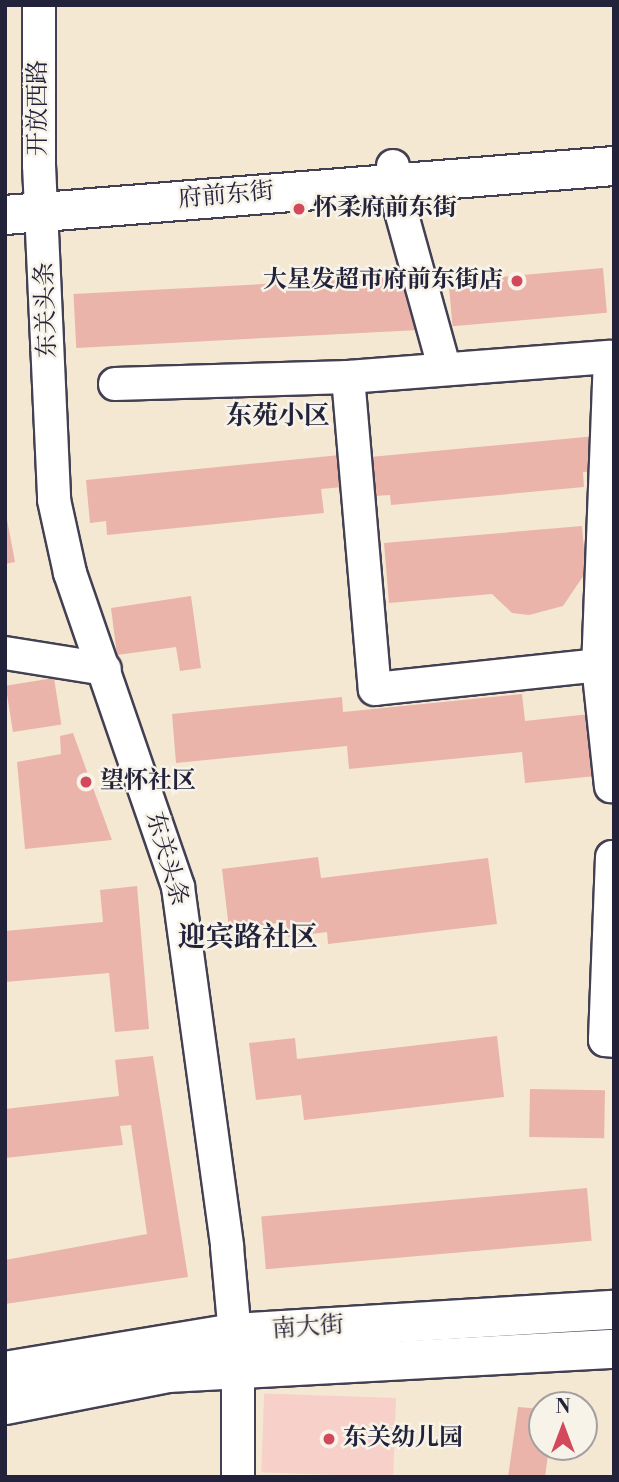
<!DOCTYPE html>
<meta charset="utf-8">
<style>
body{margin:0}
#map{position:relative;width:619px;height:1482px;overflow:hidden;background:#f4e8d2;font-family:"Libre Bodoni","Noto Serif SC",serif}
div>[style]{position:absolute}
.built>*{inset:0;background:#f7d0ca;transform-origin:0 0}
.building>*{inset:0;background:#eab4aa;transform-origin:0 0}
.roads{filter:drop-shadow(2px 0 #424052) drop-shadow(-2px 0 #424052) drop-shadow(0 2px #424052) drop-shadow(0 -2px #424052)}
.minor>*{height:32px;margin:-16px;padding:0 16px;transform-origin:16px;border-radius:16px;background:#fff}
.major>*{height:38px;margin:-19px;padding:0 19px;transform-origin:19px;border-radius:19px;background:#fff}
.dots>*{width:19px;height:19px;translate:-50% -50%;box-sizing:border-box;border:4px solid #f7f3e8;border-radius:50%}
span{translate:-50% -50%;white-space:nowrap;text-align:center;line-height:1.15;-webkit-text-stroke:5px #f7f3e8;paint-order:stroke}
.street-label{font-size:24px;color:#22223b}
.poi-label{font-size:24px;color:#22223b;font-weight:700}
.left{translate:0 -50%;text-align:left}
.right{translate:-100% -50%;text-align:right}
.neighbourhood-label{font-size:26px;color:#22223b;font-weight:700}
.quarter-label{font-size:28px;color:#22223b;font-weight:700}
.frame{position:absolute;inset:0;border:7px solid #22223b;pointer-events:none}
.north{position:absolute;left:528px;top:1391px;width:70px;height:70px;box-sizing:border-box;background:#f7f3e8;border:2px solid #a29fa3;border-radius:50%;rotate:0deg;font-size:19px;font-weight:700;line-height:28px;text-align:center;color:#22223b}
.north::after{content:'';display:block;margin:auto;width:24px;height:32px;background:#d1495b;clip-path:polygon(50% 0,100% 100%,50% 72%,0 100%)}
</style>
<div id="map">
<div class="built">
<div style="left:396px;top:1398px;width:79px;height:132px;rotate:92deg"></div>
</div>
<div class="building">
<div style="left:603px;top:268px;width:45px;height:155px;rotate:85deg"></div>
<div style="left:416px;top:276px;width:54px;height:343px;rotate:87deg"></div>
<div style="clip-path:polygon(596px 436px,599px 471px,583px 472px,584px 487px,391px 505px,390px 495px,374px 496px,370px 457px)"></div>
<div style="clip-path:polygon(340px 455px,343px 487px,321px 489px,324px 513px,107px 535px,106px 521px,90px 523px,86px 480px)"></div>
<div style="clip-path:polygon(5px 509px,15px 562px,5px 564px)"></div>
<div style="clip-path:polygon(582px 526px,586px 572px,563px 606px,529px 615px,512px 613px,492px 594px,389px 603px,384px 543px)"></div>
<div style="clip-path:polygon(191px 596px,201px 668px,180px 671px,176px 647px,117px 655px,111px 608px)"></div>
<div style="left:54px;top:678px;width:47px;height:49px;rotate:81deg"></div>
<div style="clip-path:polygon(522px 694px,525px 721px,590px 714px,596px 776px,525px 783px,522px 752px,349px 769px,347px 746px,176px 763px,172px 714px,342px 697px,343px 712px)"></div>
<div style="clip-path:polygon(73px 733px,112px 840px,25px 849px,17px 762px,61px 754px,60px 736px)"></div>
<div style="clip-path:polygon(318px 857px,321px 878px,488px 858px,497px 924px,328px 944px,327px 932px,288px 937px,286px 922px,229px 929px,222px 869px)"></div>
<div style="clip-path:polygon(137px 886px,149px 1029px,115px 1032px,109px 973px,5px 982px,5px 931px,103px 922px,100px 890px)"></div>
<div style="clip-path:polygon(497px 1036px,504px 1097px,304px 1120px,301px 1095px,256px 1100px,249px 1043px,295px 1038px,297px 1059px)"></div>
<div style="clip-path:polygon(153px 1056px,188px 1277px,5px 1304px,5px 1260px,147px 1234px,131px 1125px,120px 1126px,123px 1145px,5px 1158px,5px 1109px,119px 1096px,115px 1060px)"></div>
<div style="left:530px;top:1089px;width:75px;height:48px;rotate:1deg"></div>
<div style="left:587px;top:1188px;width:53px;height:327px;rotate:85deg"></div>
<div style="clip-path:polygon(518px 1407px,542px 1409px,542px 1447px,549px 1447px,545px 1477px,508px 1477px)"></div>
</div>
<div class="roads">
<div class="minor">
<div style="left:39px;top:5px;width:160px;rotate:90deg"></div>
<div style="left:39px;top:165px;width:335px;rotate:87.4deg"></div>
<div style="left:54px;top:500px;width:75px;rotate:77.6deg"></div>
<div style="left:70px;top:573px;width:332px;rotate:71deg"></div>
<div style="left:178px;top:887px;width:363px;rotate:82.2deg"></div>
<div style="left:227px;top:1247px;width:121px;rotate:84.8deg"></div>
<div style="left:238px;top:1367px;width:110px;rotate:90deg"></div>
<div style="left:393px;top:166px;width:43px;rotate:80.5deg"></div>
<div style="left:400px;top:208px;width:165px;rotate:74.5deg"></div>
<div style="left:348px;top:377px;width:313px;rotate:85.1deg"></div>
<div style="left:375px;top:689px;width:224px;rotate:-6.1deg"></div>
<div style="left:115px;top:384px;width:233px;rotate:-1.7deg"></div>
<div style="left:348px;top:377px;width:263px;rotate:-4.4deg"></div>
<div style="left:610px;top:357px;width:308px;rotate:92.2deg"></div>
<div style="left:598px;top:665px;width:122px;rotate:83.9deg"></div>
<div style="left:5px;top:653px;width:101px;rotate:9.1deg"></div>
<div style="left:612px;top:857px;width:183px;rotate:92.2deg"></div>
<div style="left:605px;top:1040px;width:9px;rotate:6deg"></div>
</div>
<div class="major">
<div style="left:5px;top:215px;width:611px;rotate:-4.6deg"></div>
<div style="left:5px;top:1371px;width:232px;rotate:-9.4deg"></div>
<div style="left:234px;top:1333px;width:381px;rotate:-3.5deg"></div>
<div style="left:5px;top:1405px;width:166px;rotate:-11.1deg"></div>
<div style="left:168px;top:1373px;width:447px;rotate:-3.1deg"></div>
</div>
</div>
<div class="dots">
<div style="left:299px;top:209px;background:#d1495b"></div>
<div style="left:517px;top:281px;background:#d1495b"></div>
<div style="left:86px;top:782px;background:#d1495b"></div>
<div style="left:329px;top:1439px;background:#d1495b"></div>
</div>
<div class="street-label">
<span style="left:39px;top:108px;rotate:-90deg">开放西路</span>
<span style="left:226px;top:196px;rotate:-5deg">府前东街</span>
<span style="left:47px;top:310px;rotate:-92deg">东关头条</span>
<span style="left:166px;top:859px;rotate:74deg">东关头条</span>
<span style="left:308px;top:1328px;rotate:-4deg">南大街</span>
</div>
<div class="poi-label">
<span class="left" style="left:313px;top:209px">怀柔府前东街</span>
<span class="right" style="left:503px;top:281px">大星发超市府前东街店</span>
<span class="left" style="left:100px;top:782px">望怀社区</span>
<span class="left" style="left:343px;top:1439px">东关幼儿园</span>
</div>
<div class="neighbourhood-label">
<span style="left:278px;top:417px">东苑小区</span>
</div>
<div class="quarter-label">
<span style="left:248px;top:938px">迎宾路社区</span>
</div>
<div class="frame"></div>
<div class="north">N</div>
</div>
